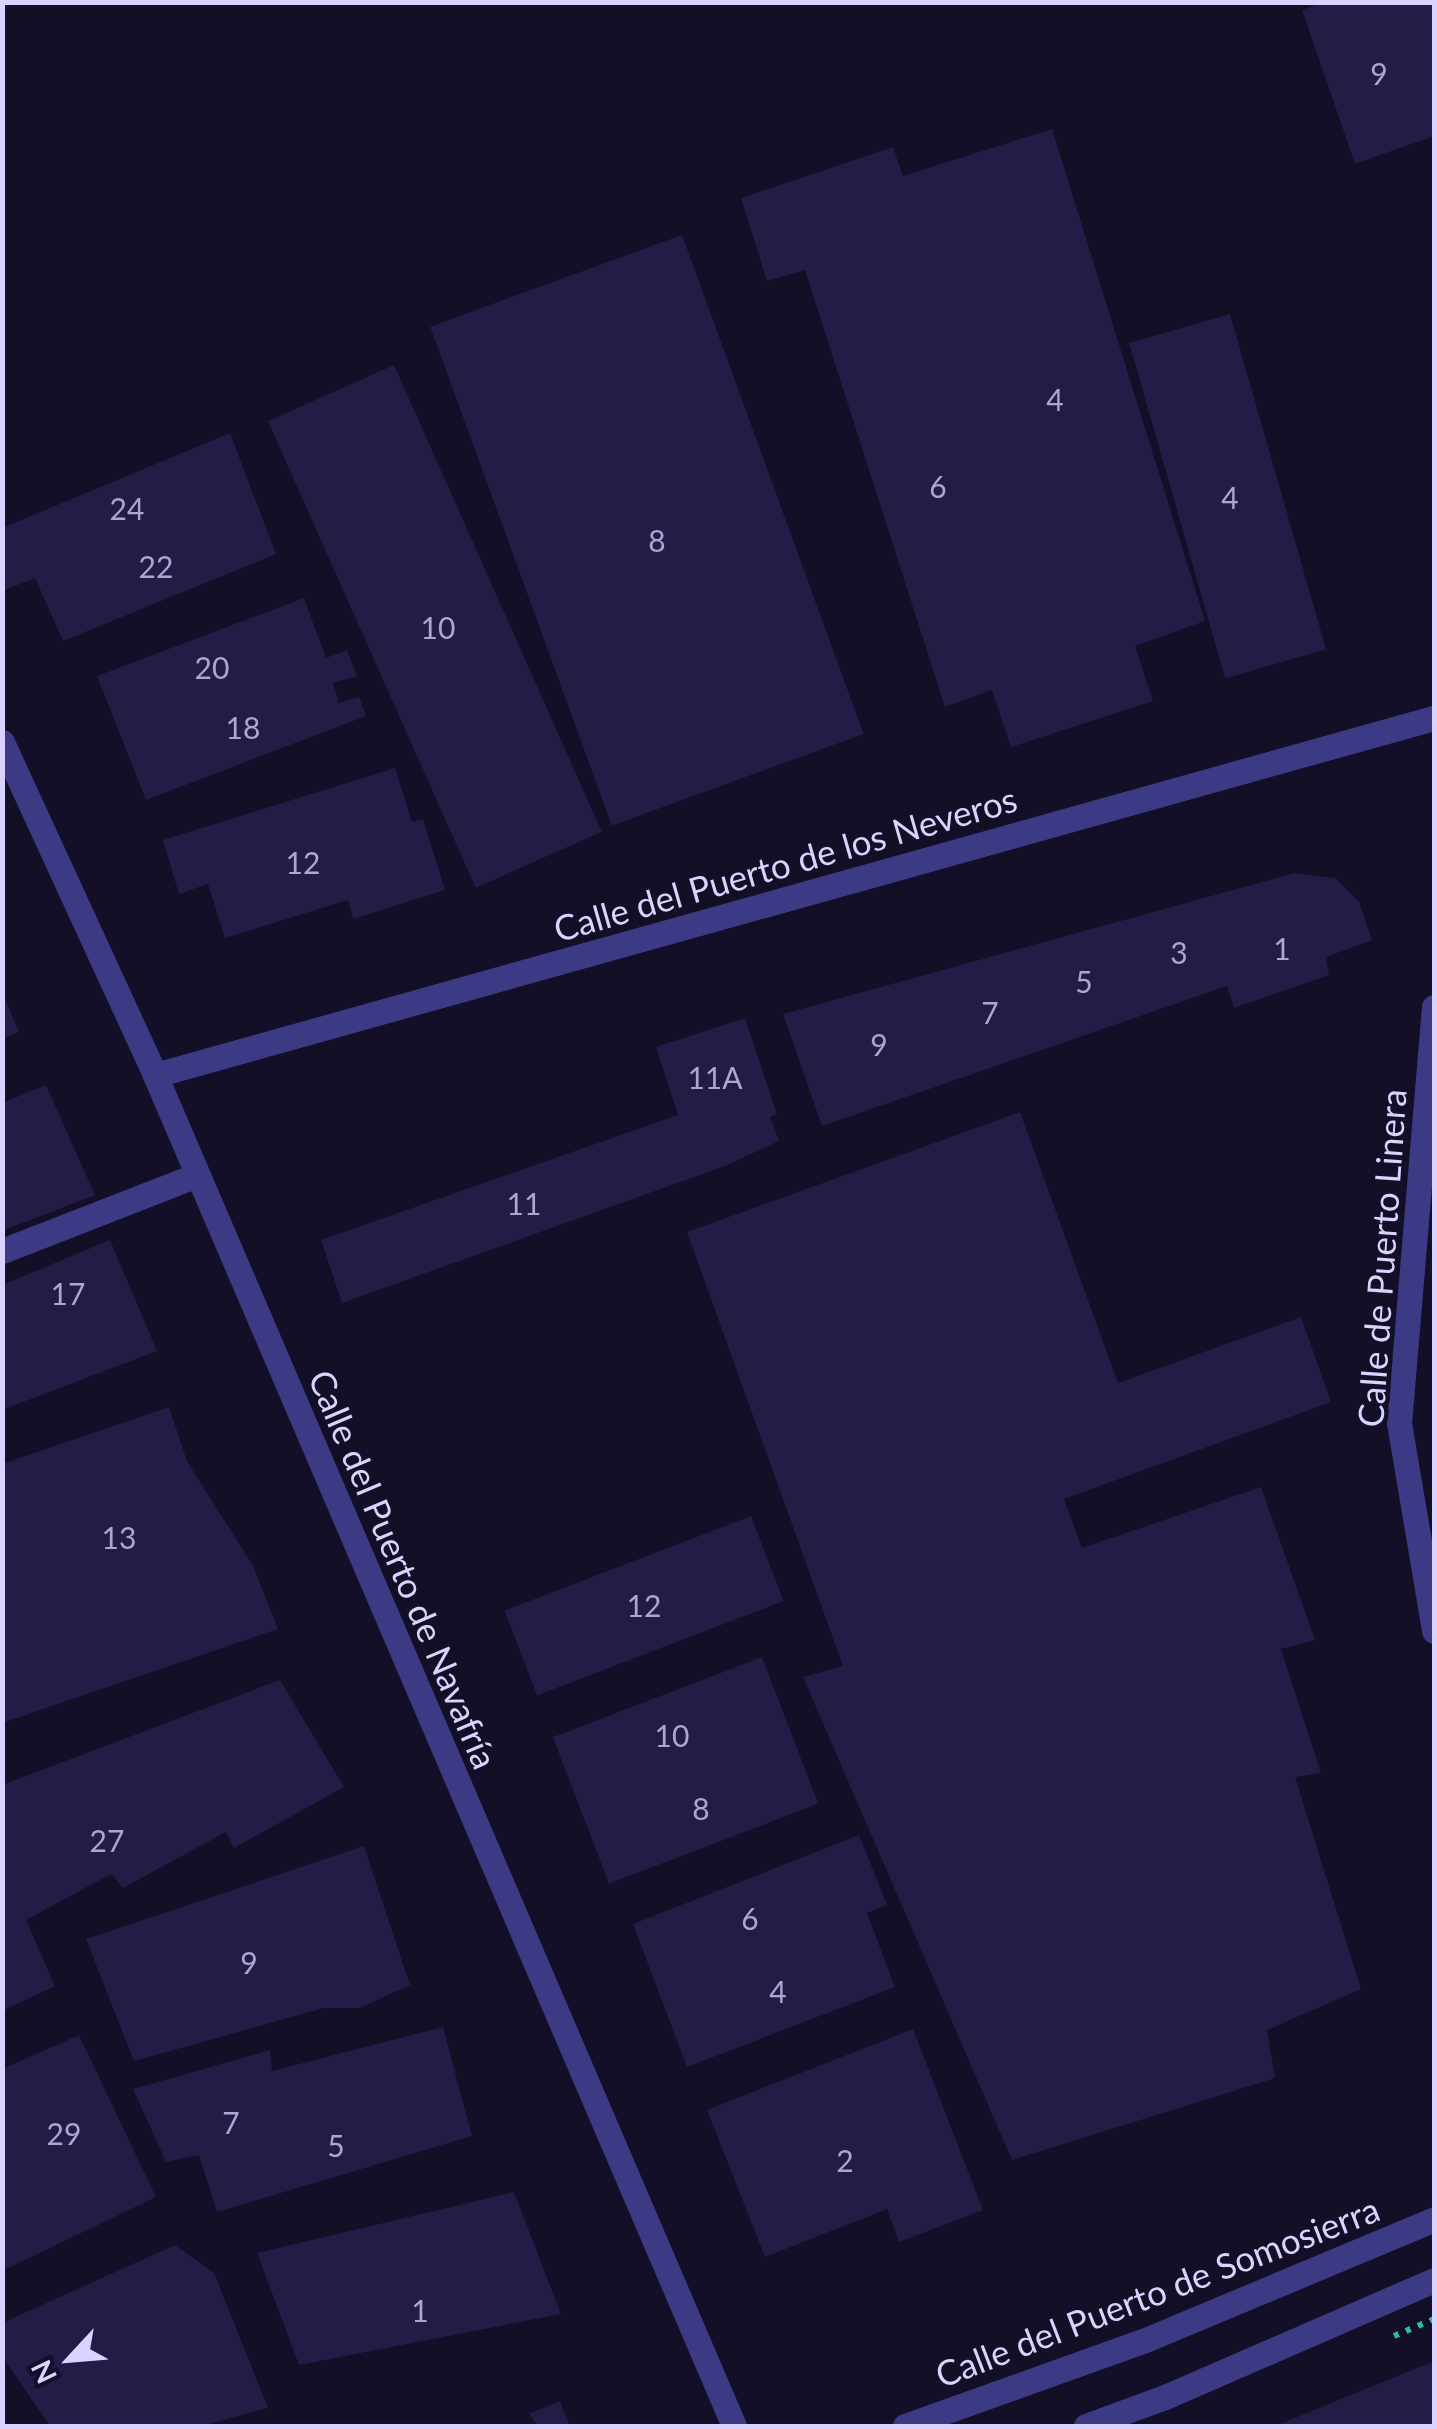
<!DOCTYPE html>
<meta charset="utf-8">
<style>
body{margin:0}
#map{position:relative;width:1437px;height:2429px;overflow:hidden;background:#130f26;font-family:Lato,sans-serif}
div>[style]{position:absolute}
.building>*{inset:0;background:#241b47;transform-origin:0 0}
.path>*{height:6px;margin-top:-3px;transform-origin:0;background:repeating-linear-gradient(90deg,#2fb8b0 0 5px,transparent 0 13px)}
.minor>*{height:25px;margin:-12.5px;padding:0 12.5px;transform-origin:12.5px;border-radius:12.5px;background:#3d3a85}
span{translate:-50% -50%;white-space:nowrap;text-align:center;line-height:1.15;-webkit-text-stroke:9px #130f26;paint-order:stroke}
.number-label{font-size:30px;color:#aca6d1}
.number-label span{-webkit-text-stroke-width:0}
.street-label{font-size:35px;color:#d9d4ff}
.frame{position:absolute;inset:0;border:5px solid #d9d4ff;pointer-events:none}
.north{position:absolute;left:20px;top:2309px;width:100px;height:100px;-webkit-text-stroke:8px #130f26;paint-order:stroke;rotate:244deg;font-size:28px;font-weight:700;line-height:40px;text-align:center;color:#d9d4ff}
.north::after{content:'';display:block;margin:auto;width:35px;height:45px;background:#d9d4ff;clip-path:polygon(50% 0,100% 100%,50% 72%,0 100%)}
</style>
<div id="map">
<div class="building">
<div style="clip-path:polygon(1324px 2px,1434px 2px,1434px 136px,1355px 164px,1302px 10px)"></div>
<div style="clip-path:polygon(1052px 129px,1205px 621px,1135px 646px,1153px 701px,1011px 747px,992px 690px,945px 707px,805px 270px,767px 281px,741px 198px,893px 147px,903px 176px)"></div>
<div style="left:682px;top:235px;width:531px;height:268px;rotate:70deg"></div>
<div style="left:1230px;top:314px;width:349px;height:105px;rotate:74deg"></div>
<div style="left:394px;top:365px;width:511px;height:138px;rotate:66deg"></div>
<div style="clip-path:polygon(230px 433px,276px 554px,63px 641px,35px 578px,2px 591px,2px 528px)"></div>
<div style="clip-path:polygon(304px 598px,326px 658px,347px 650px,357px 676px,333px 683px,339px 703px,359px 697px,366px 716px,146px 800px,97px 676px)"></div>
<div style="clip-path:polygon(395px 768px,412px 822px,423px 819px,445px 890px,353px 919px,348px 900px,225px 938px,208px 884px,179px 894px,163px 840px)"></div>
<div style="clip-path:polygon(1295px 873px,1335px 878px,1359px 902px,1372px 940px,1326px 957px,1329px 975px,1234px 1008px,1227px 986px,822px 1126px,783px 1014px)"></div>
<div style="clip-path:polygon(2px 992px,19px 1032px,2px 1039px)"></div>
<div style="clip-path:polygon(745px 1018px,777px 1114px,770px 1117px,779px 1141px,725px 1166px,342px 1303px,321px 1240px,678px 1115px,656px 1047px)"></div>
<div style="clip-path:polygon(46px 1085px,95px 1195px,2px 1231px,2px 1103px)"></div>
<div style="clip-path:polygon(1020px 1112px,1118px 1383px,1301px 1317px,1331px 1402px,1064px 1499px,1082px 1548px,1261px 1487px,1315px 1640px,1281px 1649px,1321px 1773px,1295px 1777px,1361px 1989px,1267px 2030px,1275px 2078px,1012px 2160px,803px 1677px,843px 1666px,687px 1232px)"></div>
<div style="clip-path:polygon(110px 1240px,157px 1351px,2px 1410px,2px 1285px)"></div>
<div style="clip-path:polygon(169px 1407px,187px 1461px,253px 1566px,278px 1629px,2px 1723px,2px 1464px)"></div>
<div style="left:751px;top:1516px;width:91px;height:264px;rotate:69deg"></div>
<div style="left:762px;top:1657px;width:157px;height:224px;rotate:69deg"></div>
<div style="clip-path:polygon(280px 1680px,344px 1787px,234px 1848px,226px 1832px,123px 1888px,111px 1874px,26px 1920px,55px 1986px,2px 2011px,2px 1785px)"></div>
<div style="clip-path:polygon(859px 1835px,887px 1905px,867px 1913px,895px 1987px,687px 2067px,633px 1924px)"></div>
<div style="clip-path:polygon(364px 1846px,410px 1985px,360px 2008px,324px 2008px,134px 2061px,86px 1939px)"></div>
<div style="clip-path:polygon(443px 2027px,472px 2136px,217px 2212px,199px 2155px,166px 2162px,133px 2089px,270px 2050px,272px 2071px)"></div>
<div style="clip-path:polygon(913px 2029px,983px 2210px,899px 2242px,887px 2209px,765px 2257px,707px 2110px)"></div>
<div style="clip-path:polygon(79px 2035px,156px 2197px,2px 2271px,2px 2069px)"></div>
<div style="clip-path:polygon(514px 2192px,561px 2314px,299px 2365px,257px 2253px)"></div>
<div style="clip-path:polygon(175px 2245px,214px 2273px,268px 2408px,201px 2426px,50px 2426px,2px 2356px,2px 2323px)"></div>
<div style="clip-path:polygon(1434px 2361px,1434px 2426px,1275px 2426px)"></div>
<div style="clip-path:polygon(560px 2401px,570px 2426px,538px 2426px,529px 2414px)"></div>
</div>
<div class="path">
<div style="left:1394px;top:2336px;width:43px;rotate:-23deg"></div>
</div>
<div class="minor">
<div style="left:2px;top:742px;width:366px;rotate:65.3deg"></div>
<div style="left:155px;top:1075px;width:1470px;rotate:66.8deg"></div>
<div style="left:1434px;top:1007px;width:417px;rotate:94.8deg"></div>
<div style="left:1399px;top:1423px;width:211px;rotate:80.4deg"></div>
<div style="left:155px;top:1075px;width:1328px;rotate:-15.6deg"></div>
<div style="left:2px;top:1251px;width:209px;rotate:-21.3deg"></div>
<div style="left:905px;top:2426px;width:253px;rotate:-19.7deg"></div>
<div style="left:1143px;top:2341px;width:316px;rotate:-22.7deg"></div>
<div style="left:1086px;top:2426px;width:84px;rotate:-20.2deg"></div>
<div style="left:1165px;top:2397px;width:293px;rotate:-23.5deg"></div>
</div>
<div class="number-label">
<span style="left:1379px;top:73px">9</span>
<span style="left:1055px;top:399px">4</span>
<span style="left:938px;top:486px">6</span>
<span style="left:1230px;top:497px">4</span>
<span style="left:127px;top:508px">24</span>
<span style="left:657px;top:540px">8</span>
<span style="left:156px;top:566px">22</span>
<span style="left:438px;top:627px">10</span>
<span style="left:212px;top:667px">20</span>
<span style="left:243px;top:727px">18</span>
<span style="left:303px;top:862px">12</span>
<span style="left:1282px;top:948px">1</span>
<span style="left:1179px;top:952px">3</span>
<span style="left:1084px;top:981px">5</span>
<span style="left:990px;top:1012px">7</span>
<span style="left:879px;top:1044px">9</span>
<span style="left:715px;top:1077px">11A</span>
<span style="left:524px;top:1203px">11</span>
<span style="left:68px;top:1293px">17</span>
<span style="left:119px;top:1537px">13</span>
<span style="left:644px;top:1605px">12</span>
<span style="left:672px;top:1735px">10</span>
<span style="left:701px;top:1808px">8</span>
<span style="left:107px;top:1840px">27</span>
<span style="left:750px;top:1918px">6</span>
<span style="left:249px;top:1962px">9</span>
<span style="left:778px;top:1991px">4</span>
<span style="left:231px;top:2122px">7</span>
<span style="left:64px;top:2133px">29</span>
<span style="left:336px;top:2145px">5</span>
<span style="left:845px;top:2160px">2</span>
<span style="left:420px;top:2310px">1</span>
</div>
<div class="street-label">
<span style="left:785px;top:863px;rotate:-16deg">Calle del Puerto de los Neveros</span>
<span style="left:1381px;top:1258px;rotate:-86deg">Calle de Puerto Linera</span>
<span style="left:404px;top:1569px;rotate:67deg">Calle del Puerto de Navafría</span>
<span style="left:1157px;top:2291px;rotate:-21deg">Calle del Puerto de Somosierra</span>
</div>
<div class="frame"></div>
<div class="north">N</div>
</div>
